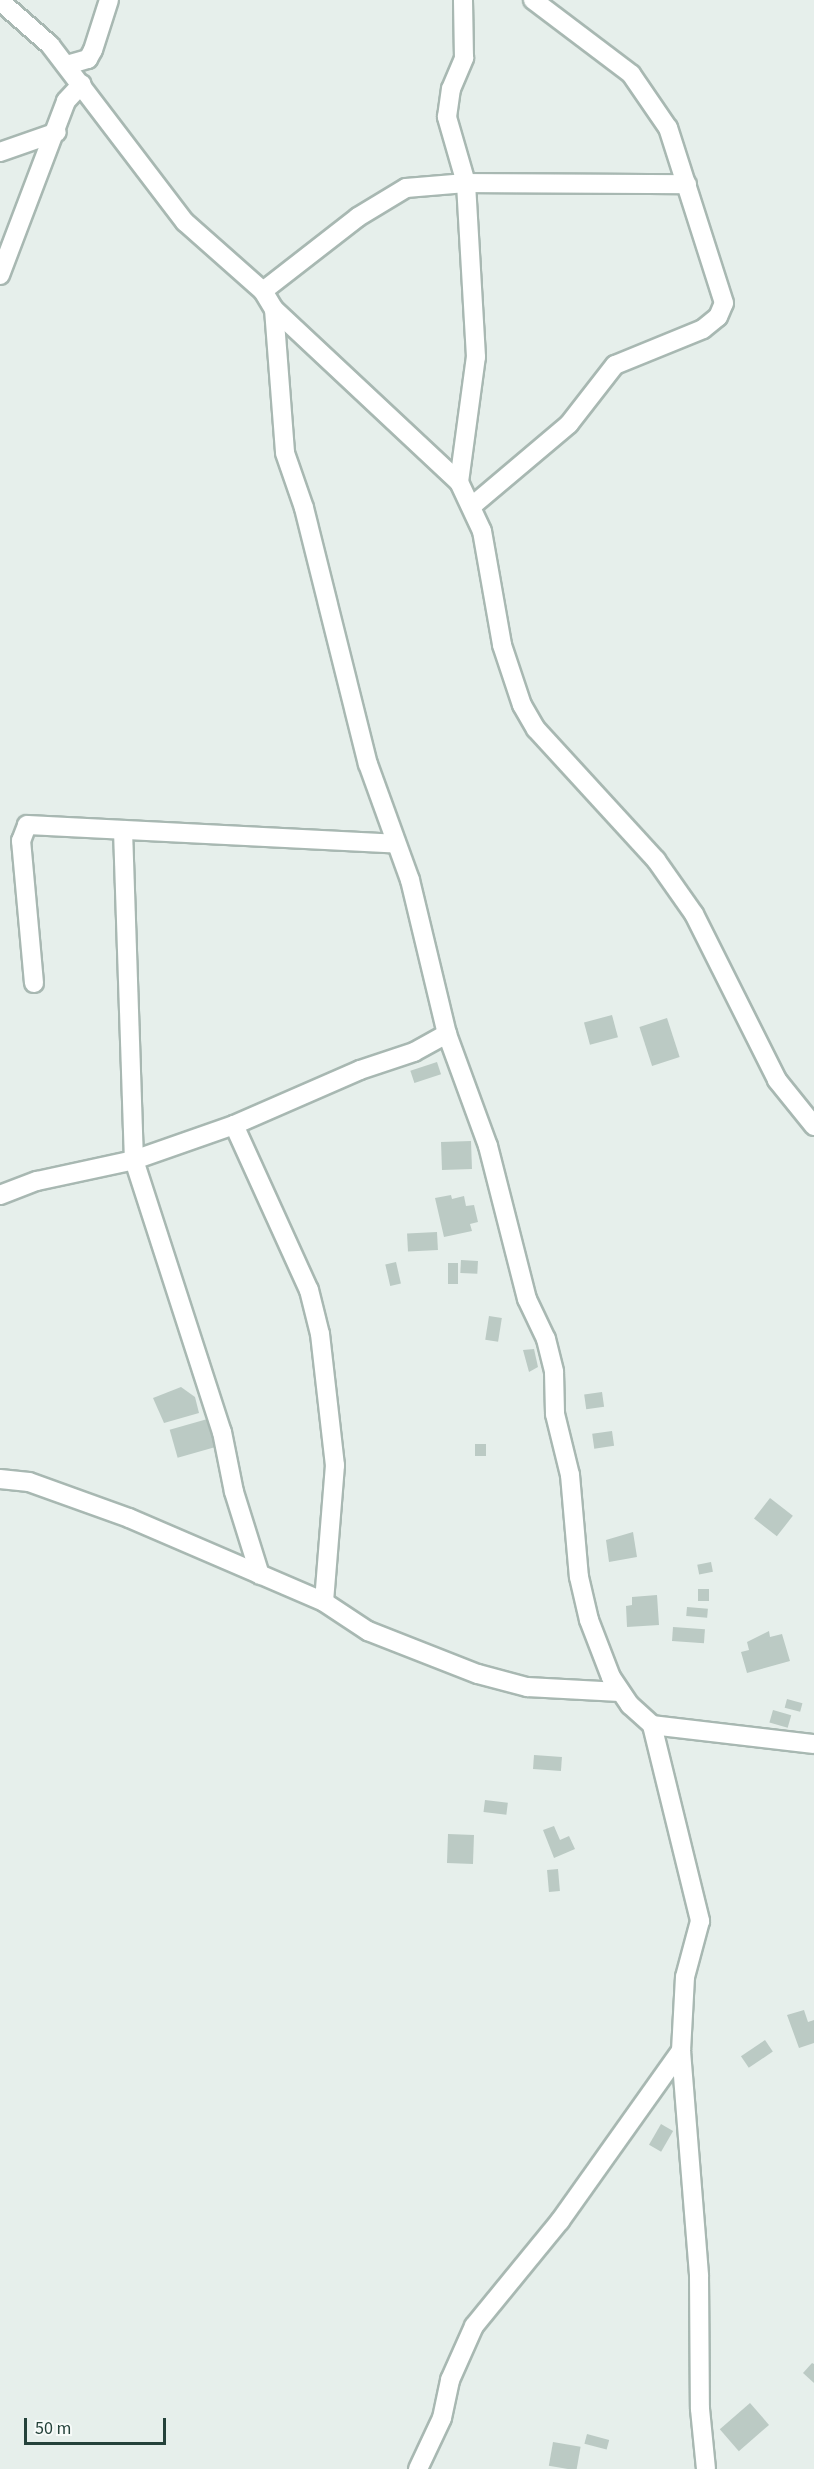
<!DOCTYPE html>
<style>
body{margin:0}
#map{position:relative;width:814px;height:2469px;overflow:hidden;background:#e6efeb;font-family:"Source Sans 3",sans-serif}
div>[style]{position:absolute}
.building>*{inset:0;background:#bbcac4;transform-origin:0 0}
.roads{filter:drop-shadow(2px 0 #a8b8b2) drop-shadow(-2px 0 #a8b8b2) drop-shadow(0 2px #a8b8b2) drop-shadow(0 -2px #a8b8b2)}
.minor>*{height:18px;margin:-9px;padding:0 9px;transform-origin:9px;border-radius:9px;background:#fff}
span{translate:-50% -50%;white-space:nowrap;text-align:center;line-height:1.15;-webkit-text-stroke:6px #f7fbf9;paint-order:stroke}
.scale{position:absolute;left:24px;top:2418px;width:142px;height:27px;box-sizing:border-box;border:3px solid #24423a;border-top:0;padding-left:8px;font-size:18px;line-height:21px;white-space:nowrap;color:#24423a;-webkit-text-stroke:4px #f7fbf9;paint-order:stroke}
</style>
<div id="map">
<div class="building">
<div style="left:612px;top:1015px;width:23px;height:29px;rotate:75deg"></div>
<div style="left:667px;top:1018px;width:41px;height:29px;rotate:72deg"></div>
<div style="left:437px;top:1062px;width:13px;height:28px;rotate:72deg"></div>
<div style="left:471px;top:1141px;width:28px;height:30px;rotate:88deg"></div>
<div style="clip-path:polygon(451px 1195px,452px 1199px,464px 1196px,466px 1206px,474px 1205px,478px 1222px,470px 1224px,472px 1231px,444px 1237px,435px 1198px)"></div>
<div style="left:437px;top:1232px;width:18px;height:30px;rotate:87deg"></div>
<div style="left:461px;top:1260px;width:17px;height:13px;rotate:3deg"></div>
<div style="left:396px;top:1262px;width:22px;height:11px;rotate:77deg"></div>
<div style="left:448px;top:1263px;width:10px;height:21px"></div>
<div style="left:489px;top:1316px;width:13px;height:24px;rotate:9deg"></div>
<div style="clip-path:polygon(534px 1349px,538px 1367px,529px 1372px,523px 1350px)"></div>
<div style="clip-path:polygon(181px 1387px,195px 1397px,199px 1413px,164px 1423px,153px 1398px)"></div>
<div style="left:602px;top:1392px;width:15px;height:18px;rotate:82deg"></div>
<div style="left:211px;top:1418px;width:29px;height:43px;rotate:74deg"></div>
<div style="left:612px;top:1431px;width:15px;height:20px;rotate:82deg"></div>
<div style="left:475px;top:1444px;width:11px;height:12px"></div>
<div style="left:770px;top:1498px;width:29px;height:26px;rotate:38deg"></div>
<div style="clip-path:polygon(633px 1532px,637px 1557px,609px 1562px,606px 1540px)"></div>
<div style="left:711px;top:1562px;width:10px;height:14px;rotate:79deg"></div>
<div style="left:698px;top:1589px;width:11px;height:12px"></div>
<div style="clip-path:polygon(657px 1595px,659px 1625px,627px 1627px,626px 1606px,632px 1605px,632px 1597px)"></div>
<div style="left:687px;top:1607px;width:21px;height:9px;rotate:5deg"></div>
<div style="left:673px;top:1627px;width:32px;height:14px;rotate:4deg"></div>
<div style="clip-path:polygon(769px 1631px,770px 1637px,782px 1634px,790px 1661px,747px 1673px,741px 1652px,749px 1650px,747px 1642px)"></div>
<div style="left:787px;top:1699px;width:16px;height:9px;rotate:15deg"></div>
<div style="left:773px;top:1710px;width:19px;height:13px;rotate:16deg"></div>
<div style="left:534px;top:1755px;width:28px;height:14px;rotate:4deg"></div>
<div style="left:485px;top:1800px;width:23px;height:12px;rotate:7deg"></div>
<div style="clip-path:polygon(554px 1826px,560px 1840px,569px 1836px,575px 1849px,554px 1858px,543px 1830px)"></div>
<div style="left:448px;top:1834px;width:26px;height:29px;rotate:2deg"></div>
<div style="left:558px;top:1869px;width:22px;height:11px;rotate:85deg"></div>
<div style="clip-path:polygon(804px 2010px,808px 2022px,814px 2020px,814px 2043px,799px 2048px,787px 2015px)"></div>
<div style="left:765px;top:2040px;width:14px;height:29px;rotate:56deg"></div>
<div style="left:661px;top:2124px;width:14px;height:24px;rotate:30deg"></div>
<div style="clip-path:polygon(812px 2363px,814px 2364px,814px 2383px,803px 2373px)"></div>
<div style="left:750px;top:2403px;width:29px;height:40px;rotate:49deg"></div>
<div style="left:587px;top:2434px;width:23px;height:10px;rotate:15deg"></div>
<div style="left:553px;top:2442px;width:28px;height:24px;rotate:10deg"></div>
</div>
<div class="roads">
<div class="minor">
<div style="left:0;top:1px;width:67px;rotate:41.3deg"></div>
<div style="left:50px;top:45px;width:223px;rotate:52.7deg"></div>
<div style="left:185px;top:222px;width:104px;rotate:41.5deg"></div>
<div style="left:263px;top:291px;width:21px;rotate:59deg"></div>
<div style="left:274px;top:309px;width:144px;rotate:85.6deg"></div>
<div style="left:285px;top:453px;width:58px;rotate:70.9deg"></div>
<div style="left:304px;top:508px;width:264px;rotate:76deg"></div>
<div style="left:368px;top:764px;width:123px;rotate:70.1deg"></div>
<div style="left:410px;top:880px;width:158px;rotate:76.5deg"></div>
<div style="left:447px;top:1034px;width:119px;rotate:69.9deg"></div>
<div style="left:488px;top:1146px;width:158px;rotate:75.7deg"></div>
<div style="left:527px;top:1299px;width:44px;rotate:64.6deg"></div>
<div style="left:546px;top:1339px;width:34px;rotate:76deg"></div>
<div style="left:554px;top:1372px;width:42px;rotate:88.6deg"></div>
<div style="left:555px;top:1414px;width:63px;rotate:76.2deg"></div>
<div style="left:570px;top:1475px;width:102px;rotate:85deg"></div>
<div style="left:579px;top:1577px;width:44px;rotate:76.9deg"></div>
<div style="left:589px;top:1620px;width:61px;rotate:68.9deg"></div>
<div style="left:611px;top:1677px;width:34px;rotate:56deg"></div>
<div style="left:630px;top:1705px;width:30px;rotate:42deg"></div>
<div style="left:652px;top:1725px;width:202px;rotate:76.2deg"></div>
<div style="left:700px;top:1921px;width:58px;rotate:105deg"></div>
<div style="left:685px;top:1977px;width:74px;rotate:93.1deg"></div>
<div style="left:681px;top:2051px;width:226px;rotate:85.4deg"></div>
<div style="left:699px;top:2276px;width:133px;rotate:89.6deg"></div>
<div style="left:700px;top:2409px;width:60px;rotate:84.3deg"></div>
<div style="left:67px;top:65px;width:22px;rotate:-16deg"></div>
<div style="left:88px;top:59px;width:10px;rotate:-61deg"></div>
<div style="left:93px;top:50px;width:52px;rotate:-72.3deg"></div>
<div style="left:0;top:152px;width:60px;rotate:-19.3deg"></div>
<div style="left:0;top:275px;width:186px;rotate:-69.2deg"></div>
<div style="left:66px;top:101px;width:23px;rotate:-47deg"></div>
<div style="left:263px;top:291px;width:120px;rotate:-37.9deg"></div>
<div style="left:358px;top:217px;width:56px;rotate:-31.1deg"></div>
<div style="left:406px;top:188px;width:60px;rotate:-4.8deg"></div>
<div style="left:466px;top:183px;width:221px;rotate:0.3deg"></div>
<div style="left:274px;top:309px;width:253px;rotate:43.1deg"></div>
<div style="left:459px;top:482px;width:54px;rotate:64.9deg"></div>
<div style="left:482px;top:531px;width:116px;rotate:80deg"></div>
<div style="left:502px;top:645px;width:63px;rotate:71.6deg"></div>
<div style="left:522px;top:705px;width:28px;rotate:60deg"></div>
<div style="left:536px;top:729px;width:178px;rotate:47.5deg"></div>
<div style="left:656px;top:860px;width:66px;rotate:54.9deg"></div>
<div style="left:694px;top:914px;width:186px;rotate:63.4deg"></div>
<div style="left:777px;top:1080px;width:59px;rotate:51.2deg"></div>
<div style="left:459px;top:482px;width:126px;rotate:-82.3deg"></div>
<div style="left:476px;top:357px;width:174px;rotate:-93.3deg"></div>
<div style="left:466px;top:183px;width:69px;rotate:-106.1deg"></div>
<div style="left:447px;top:117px;width:28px;rotate:-82deg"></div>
<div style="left:451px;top:89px;width:34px;rotate:-67deg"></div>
<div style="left:464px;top:58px;width:58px;rotate:-91deg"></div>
<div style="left:472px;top:506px;width:127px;rotate:-40.2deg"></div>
<div style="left:569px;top:424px;width:75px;rotate:-52.1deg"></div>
<div style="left:615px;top:365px;width:95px;rotate:-22.2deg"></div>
<div style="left:703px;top:329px;width:19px;rotate:-39deg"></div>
<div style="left:718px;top:317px;width:15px;rotate:-67deg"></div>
<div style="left:724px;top:303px;width:184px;rotate:-107.7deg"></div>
<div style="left:668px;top:128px;width:65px;rotate:-124.4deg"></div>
<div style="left:631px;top:74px;width:123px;rotate:-142.9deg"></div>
<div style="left:123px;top:830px;width:330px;rotate:88.1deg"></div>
<div style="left:134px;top:1160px;width:286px;rotate:72.1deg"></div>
<div style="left:222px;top:1432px;width:61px;rotate:78.7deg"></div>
<div style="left:234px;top:1492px;width:87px;rotate:72.6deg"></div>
<div style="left:34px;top:983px;width:143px;rotate:-95.2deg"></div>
<div style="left:21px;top:841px;width:17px;rotate:-69deg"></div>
<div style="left:27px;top:825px;width:369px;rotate:2.9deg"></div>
<div style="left:234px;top:1125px;width:181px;rotate:65.6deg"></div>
<div style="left:309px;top:1290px;width:45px;rotate:76deg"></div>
<div style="left:320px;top:1334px;width:132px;rotate:83.5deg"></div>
<div style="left:335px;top:1465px;width:137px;rotate:94.6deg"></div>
<div style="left:0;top:1195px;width:40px;rotate:-21deg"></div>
<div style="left:37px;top:1181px;width:99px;rotate:-12.2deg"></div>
<div style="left:134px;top:1160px;width:106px;rotate:-19.3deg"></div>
<div style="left:234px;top:1125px;width:137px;rotate:-23.6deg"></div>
<div style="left:360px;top:1070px;width:57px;rotate:-18.4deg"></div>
<div style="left:414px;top:1052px;width:38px;rotate:-29deg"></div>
<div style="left:0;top:1479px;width:29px;rotate:6deg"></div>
<div style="left:29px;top:1482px;width:106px;rotate:19.8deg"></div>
<div style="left:129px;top:1518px;width:212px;rotate:23.3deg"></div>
<div style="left:324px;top:1602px;width:53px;rotate:33.4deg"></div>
<div style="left:368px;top:1631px;width:118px;rotate:21.4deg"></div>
<div style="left:478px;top:1674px;width:51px;rotate:14.9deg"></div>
<div style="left:527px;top:1687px;width:93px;rotate:3.1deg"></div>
<div style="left:652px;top:1725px;width:163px;rotate:6.7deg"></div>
<div style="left:418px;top:2469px;width:56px;rotate:-64.8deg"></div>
<div style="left:442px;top:2418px;width:39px;rotate:-78deg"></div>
<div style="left:450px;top:2380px;width:59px;rotate:-66deg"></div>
<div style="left:474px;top:2326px;width:136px;rotate:-50.7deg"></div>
<div style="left:560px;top:2221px;width:209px;rotate:-54.6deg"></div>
</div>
</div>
<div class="scale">50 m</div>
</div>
